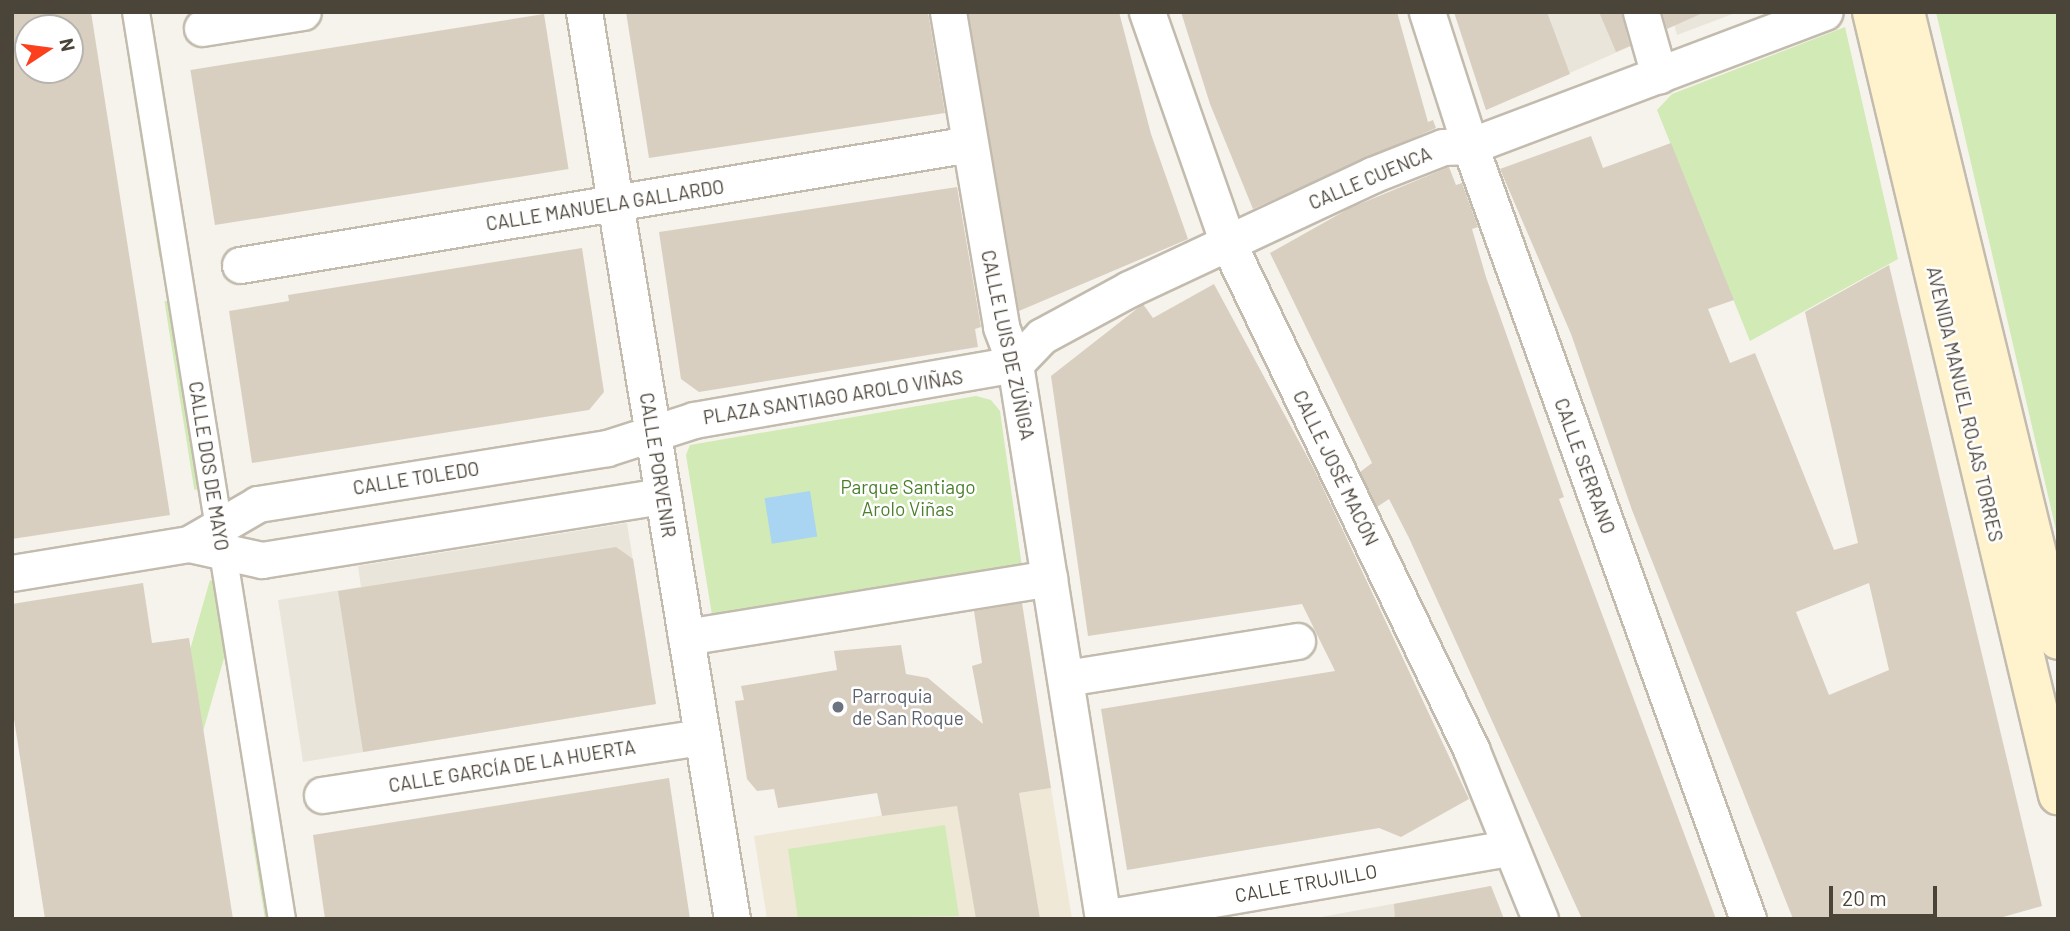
<!DOCTYPE html>
<meta charset="utf-8">
<style>
body{margin:0}
#map{position:relative;width:2070px;height:931px;overflow:hidden;background:#f6f3ec;font-family:Barlow,sans-serif}
div>[style]{position:absolute}
.residential>*{inset:0;background:#eae5da}
.education>*{inset:0;background:#efe8d6}
.green>*{inset:0;background:#d2eab5;transform-origin:0 0}
.water>*{inset:0;background:#a9d4f2;transform-origin:0 0}
.building>*{inset:0;background:#d8cfc1;transform-origin:0 0}
.roads{filter:drop-shadow(2px 0 #c2bbae) drop-shadow(-2px 0 #c2bbae) drop-shadow(0 2px #c2bbae) drop-shadow(0 -2px #c2bbae)}
.pedestrian>*{height:26px;margin:-13px;padding:0 13px;transform-origin:13px;border-radius:13px;background:#fff}
.minor>*{height:35px;margin:-17.5px;padding:0 17.5px;transform-origin:17.5px;border-radius:17.5px;background:#fff}
.secondary>*{height:38px;margin:-19px;padding:0 19px;transform-origin:19px;border-radius:19px;background:#fff3cd}
.dots>*{width:19px;height:19px;translate:-50% -50%;box-sizing:border-box;border:4px solid #fff;border-radius:50%}
span{translate:-50% -50%;white-space:nowrap;text-align:center;line-height:1.15;-webkit-text-stroke:5px #fff;paint-order:stroke}
.street-label{font-size:19px;color:#4b4439}
.park-label{font-size:19px;color:#4a7f2a}
.worship-label{font-size:19px;color:#5b616d}
.left{translate:0 -50%;text-align:left}
.frame{position:absolute;inset:0;border:14px solid #4b4439;pointer-events:none}
.north{position:absolute;left:14px;top:14px;width:70px;height:70px;box-sizing:border-box;background:#fff;border:2px solid #b7b4b0;border-radius:50%;rotate:77deg;font-size:19px;font-weight:700;line-height:28px;text-align:center;color:#4b4439}
.north::after{content:'';display:block;margin:auto;width:24px;height:32px;background:#fc3f1d;clip-path:polygon(50% 0,100% 100%,50% 72%,0 100%)}
.scale{position:absolute;left:1829px;top:886px;width:108px;height:32px;box-sizing:border-box;border:4px solid #4b4439;border-top:0;padding-left:9px;font-size:21px;line-height:24px;white-space:nowrap;color:#4b4439;-webkit-text-stroke:5px #fff;paint-order:stroke}
</style>
<div id="map">
<div class="residential">
<div style="clip-path:polygon(1454px 12px,1614px 12px,1631px 46px,1486px 110px)"></div>
<div style="clip-path:polygon(1671px 12px,1738px 12px,1677px 35px)"></div>
<div style="clip-path:polygon(627px 523px,656px 704px,303px 762px,278px 600px,361px 587px,358px 566px)"></div>
<div style="clip-path:polygon(1491px 886px,1504px 919px,1310px 919px)"></div>
</div>
<div class="education">
<div style="clip-path:polygon(1051px 788px,1072px 919px,767px 919px,754px 836px)"></div>
</div>
<div class="green">
<div style="clip-path:polygon(1936px 12px,2058px 12px,2056px 530px)"></div>
<div style="clip-path:polygon(1845px 27px,1898px 259px,1750px 341px,1657px 110px,1672px 94px)"></div>
<div style="left:159px;top:57px;width:198px;height:31px;rotate:81deg"></div>
<div style="left:197px;top:296px;width:191px;height:33px;rotate:81deg"></div>
<div style="clip-path:polygon(976px 396px,991px 400px,1000px 411px,1022px 567px,712px 615px,686px 455px,690px 445px)"></div>
<div style="left:210px;top:580px;width:35px;height:212px;rotate:16deg"></div>
<div style="left:281px;top:822px;width:98px;height:31px;rotate:81deg"></div>
<div style="clip-path:polygon(945px 825px,959px 916px,798px 919px,788px 849px)"></div>
</div>
<div class="water">
<div style="left:810px;top:491px;width:46px;height:46px;rotate:81deg"></div>
</div>
<div class="building">
<div style="clip-path:polygon(evenodd,12px 12px,91px 12px,170px 515px,12px 539px,12px 12px,28px 28px,70px 28px,70px 70px,28px 70px,28px 28px)"></div>
<div style="clip-path:polygon(626px 12px,928px 12px,945px 113px,649px 158px)"></div>
<div style="clip-path:polygon(968px 12px,1119px 12px,1151px 134px,1188px 239px,1019px 311px)"></div>
<div style="clip-path:polygon(1181px 12px,1397px 12px,1428px 122px,1433px 120px,1436px 128px,1253px 209px,1210px 104px)"></div>
<div style="clip-path:polygon(1454px 12px,1547px 12px,1570px 74px,1486px 110px)"></div>
<div style="clip-path:polygon(1599px 12px,1621px 12px,1630px 46px,1616px 52px)"></div>
<div style="clip-path:polygon(1662px 12px,1705px 12px,1667px 29px)"></div>
<div style="left:544px;top:14px;width:157px;height:358px;rotate:81deg"></div>
<div style="clip-path:polygon(evenodd,1591px 136px,1603px 168px,1671px 143px,1734px 300px,1708px 309px,1730px 363px,1755px 353px,1834px 550px,1858px 543px,1805px 312px,1889px 265px,2042px 906px,1996px 919px,1793px 919px,1632px 510px,1571px 334px,1500px 169px,1591px 136px,1869px 583px,1889px 670px,1829px 695px,1796px 612px,1869px 583px)"></div>
<div style="clip-path:polygon(1449px 167px,1456px 185px,1462px 183px,1478px 227px,1472px 229px,1486px 277px,1564px 497px,1559px 499px,1716px 919px,1582px 919px,1409px 538px,1389px 499px,1377px 507px,1360px 472px,1372px 463px,1270px 253px,1350px 208px)"></div>
<div style="clip-path:polygon(957px 187px,981px 327px,975px 329px,978px 347px,699px 392px,681px 379px,659px 232px)"></div>
<div style="clip-path:polygon(582px 248px,604px 392px,589px 410px,252px 463px,229px 311px,289px 301px,288px 295px)"></div>
<div style="clip-path:polygon(1214px 284px,1315px 471px,1469px 799px,1401px 837px,1379px 828px,1127px 870px,1101px 709px,1335px 671px,1302px 604px,1088px 636px,1051px 376px,1143px 304px,1153px 318px)"></div>
<div style="clip-path:polygon(616px 547px,633px 559px,656px 704px,363px 752px,338px 591px)"></div>
<div style="clip-path:polygon(143px 583px,152px 643px,189px 638px,233px 919px,45px 919px,12px 706px,12px 604px)"></div>
<div style="clip-path:polygon(1022px 603px,1051px 788px,1019px 793px,1040px 919px,976px 919px,957px 806px,882px 816px,877px 793px,778px 808px,774px 789px,757px 791px,747px 779px,735px 701px,744px 700px,741px 686px,837px 670px,834px 651px,901px 645px,906px 674px,928px 678px,983px 724px,972px 666px,982px 663px,974px 611px)"></div>
<div style="clip-path:polygon(669px 778px,690px 919px,325px 919px,313px 835px)"></div>
<div style="clip-path:polygon(1491px 886px,1504px 919px,1395px 919px,1394px 904px)"></div>
</div>
<div class="roads">
<div class="pedestrian">
<div style="left:136px;top:12px;width:919px;rotate:80.86deg"></div>
</div>
<div class="minor">
<div style="left:584px;top:12px;width:919px;rotate:80.73deg"></div>
<div style="left:948px;top:12px;width:319px;rotate:80.4deg"></div>
<div style="left:1001px;top:327px;width:40px;rotate:69deg"></div>
<div style="left:1015px;top:364px;width:562px;rotate:80.99deg"></div>
<div style="left:1147px;top:12px;width:243px;rotate:70.7deg"></div>
<div style="left:1227px;top:241px;width:564px;rotate:64.34deg"></div>
<div style="left:1471px;top:749px;width:183px;rotate:67.9deg"></div>
<div style="left:1427px;top:12px;width:141px;rotate:72.2deg"></div>
<div style="left:1470px;top:146px;width:821px;rotate:70.22deg"></div>
<div style="left:1641px;top:12px;width:66px;rotate:74.1deg"></div>
<div style="left:202px;top:28px;width:102px;rotate:-9deg"></div>
<div style="left:240px;top:265px;width:740px;rotate:-9.41deg"></div>
<div style="left:1015px;top:364px;width:39px;rotate:-46deg"></div>
<div style="left:1042px;top:336px;width:99px;rotate:-28.4deg"></div>
<div style="left:1129px;top:289px;width:268px;rotate:-25.1deg"></div>
<div style="left:1372px;top:175px;width:76px;rotate:-21.5deg"></div>
<div style="left:1443px;top:147px;width:27px;rotate:-2deg"></div>
<div style="left:1470px;top:146px;width:379px;rotate:-20.7deg"></div>
<div style="left:189px;top:544px;width:80px;rotate:-30.1deg"></div>
<div style="left:258px;top:504px;width:353px;rotate:-9.1deg"></div>
<div style="left:607px;top:448px;width:91px;rotate:-17.8deg"></div>
<div style="left:694px;top:420px;width:326px;rotate:-9.9deg"></div>
<div style="left:12px;top:573px;width:179px;rotate:-9.3deg"></div>
<div style="left:189px;top:544px;width:75px;rotate:12.4deg"></div>
<div style="left:262px;top:560px;width:406px;rotate:-9.1deg"></div>
<div style="left:686px;top:637px;width:368px;rotate:-9.2deg"></div>
<div style="left:1066px;top:678px;width:234px;rotate:-9.1deg"></div>
<div style="left:322px;top:795px;width:384px;rotate:-8.7deg"></div>
<div style="left:1103px;top:918px;width:413px;rotate:-9.8deg"></div>
</div>
<div class="secondary">
<div style="left:1872px;top:12px;width:805px;rotate:76.64deg"></div>
<div style="left:1905px;top:12px;width:646px;rotate:76.31deg"></div>
</div>
</div>
<div class="dots">
<div style="left:838px;top:707px;background:#6b7280"></div>
</div>
<div class="street-label">
<span style="left:1370px;top:178px;rotate:-23deg">CALLE CUENCA</span>
<span style="left:605px;top:205px;rotate:-9deg">CALLE MANUELA GALLARDO</span>
<span style="left:1008px;top:345px;rotate:78deg">CALLE LUIS DE ZÚÑIGA</span>
<span style="left:833px;top:397px;rotate:-9deg">PLAZA SANTIAGO AROLO VIÑAS</span>
<span style="left:1965px;top:404px;rotate:77deg">AVENIDA MANUEL ROJAS TORRES</span>
<span style="left:658px;top:465px;rotate:81deg">CALLE PORVENIR</span>
<span style="left:209px;top:466px;rotate:81deg">CALLE DOS DE MAYO</span>
<span style="left:1585px;top:466px;rotate:70deg">CALLE SERRANO</span>
<span style="left:1336px;top:468px;rotate:64deg">CALLE JOSÉ MACÓN</span>
<span style="left:416px;top:478px;rotate:-9deg">CALLE TOLEDO</span>
<span style="left:512px;top:766px;rotate:-9deg">CALLE GARCÍA DE LA HUERTA</span>
<span style="left:1306px;top:883px;rotate:-10deg">CALLE TRUJILLO</span>
</div>
<div class="park-label">
<span style="left:908px;top:498px">Parque Santiago<br>Arolo Viñas</span>
</div>
<div class="worship-label">
<span class="left" style="left:852px;top:707px">Parroquia<br>de San Roque</span>
</div>
<div class="frame"></div>
<div class="north">N</div>
<div class="scale">20 m</div>
</div>
